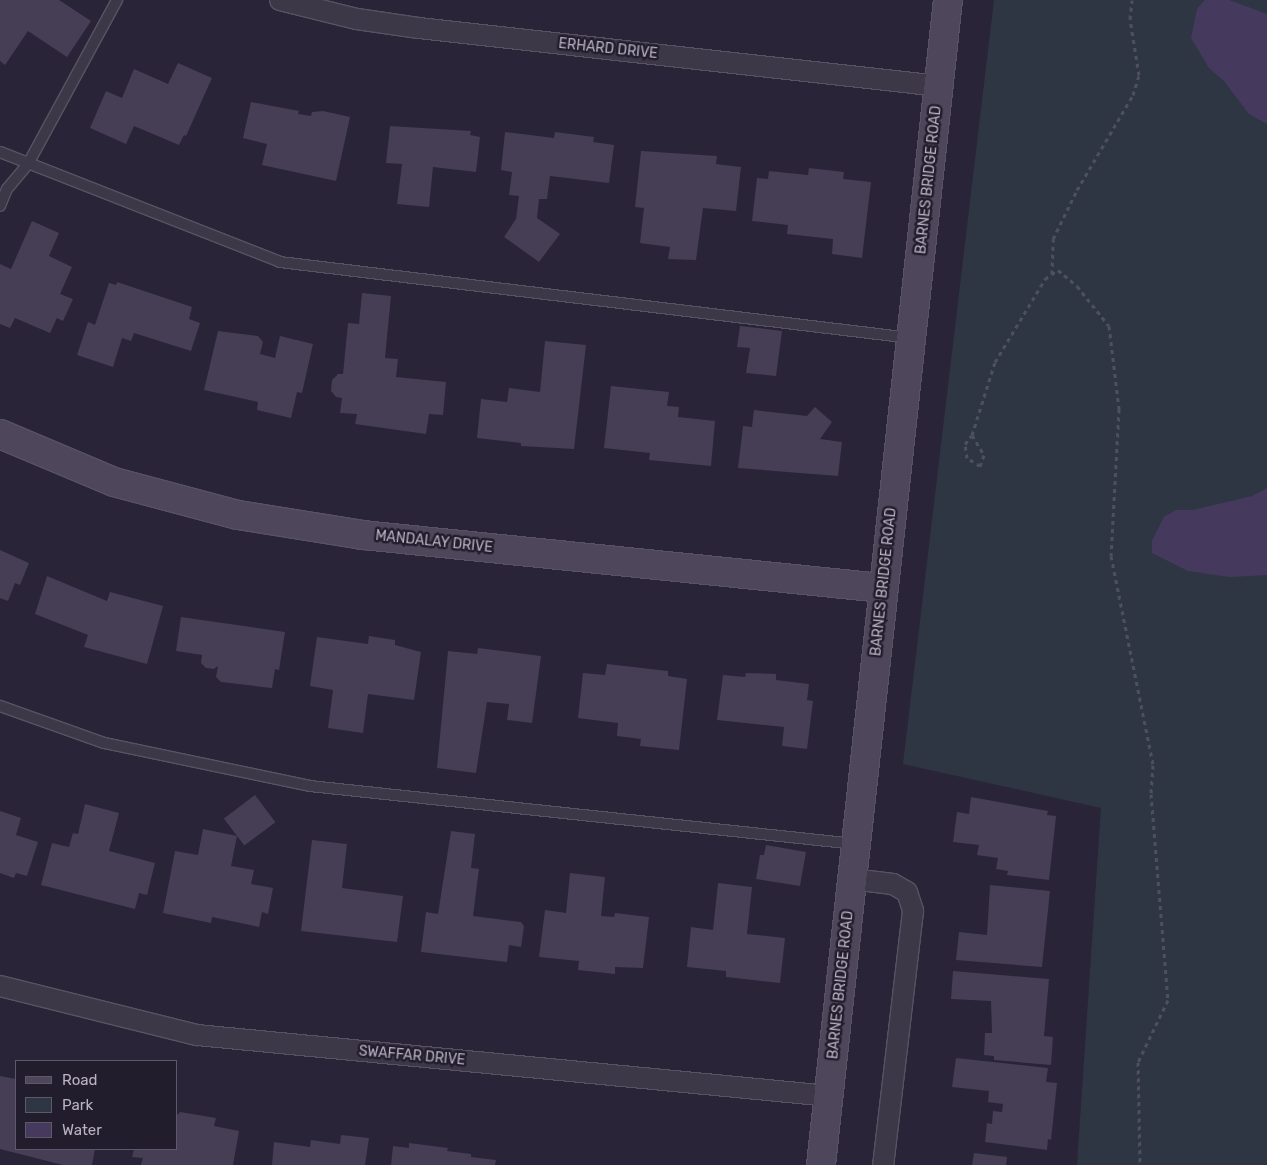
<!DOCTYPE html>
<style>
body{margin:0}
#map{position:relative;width:1267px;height:1165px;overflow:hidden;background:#2a2438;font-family:Rubik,sans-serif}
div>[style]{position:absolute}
.green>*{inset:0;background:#2e3644}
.water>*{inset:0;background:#453a5d}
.building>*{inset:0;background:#453e55;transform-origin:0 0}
.path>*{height:3px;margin-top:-1.5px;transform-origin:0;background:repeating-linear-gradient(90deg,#4e505f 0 4px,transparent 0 8px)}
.roads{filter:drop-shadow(1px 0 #585363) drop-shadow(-1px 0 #585363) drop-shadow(0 1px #585363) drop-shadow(0 -1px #585363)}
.lane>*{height:10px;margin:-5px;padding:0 5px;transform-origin:5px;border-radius:5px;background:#3d3848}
.street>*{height:20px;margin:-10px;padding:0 10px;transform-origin:10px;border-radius:10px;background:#3d3848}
.secondary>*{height:28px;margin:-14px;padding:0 14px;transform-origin:14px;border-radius:14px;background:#4e465b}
span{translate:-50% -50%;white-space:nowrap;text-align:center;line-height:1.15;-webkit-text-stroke:5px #221d2d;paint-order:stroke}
.street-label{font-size:14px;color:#b9b3c4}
.legend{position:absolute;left:15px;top:1060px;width:162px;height:90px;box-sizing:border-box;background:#221d2d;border:1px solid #5e5969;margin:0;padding:6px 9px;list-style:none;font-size:15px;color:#b9b3c4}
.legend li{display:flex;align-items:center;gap:10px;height:25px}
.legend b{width:25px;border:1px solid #5e5969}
</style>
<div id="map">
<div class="green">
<div style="clip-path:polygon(994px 0,1267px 0,1267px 1165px,1077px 1165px,1101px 808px,903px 764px)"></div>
</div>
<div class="water">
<div style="clip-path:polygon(1205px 0,1229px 0,1267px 14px,1267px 124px,1249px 114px,1224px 81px,1209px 68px,1191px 38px,1197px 9px)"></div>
<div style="clip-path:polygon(1267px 488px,1267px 575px,1230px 577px,1188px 571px,1152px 553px,1152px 541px,1164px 517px,1176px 510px,1193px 510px,1252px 496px)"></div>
</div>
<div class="building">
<div style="clip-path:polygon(0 0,59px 0,91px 21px,67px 57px,28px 31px,5px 65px,0 61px)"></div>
<div style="clip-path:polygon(178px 63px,212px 78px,186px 136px,184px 135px,179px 145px,134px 126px,126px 144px,90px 128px,106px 91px,122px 98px,134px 69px,168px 84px)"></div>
<div style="clip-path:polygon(251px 102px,299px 111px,298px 114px,311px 116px,312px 112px,323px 111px,350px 117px,336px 181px,262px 165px,267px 144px,243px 138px)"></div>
<div style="clip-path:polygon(390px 126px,471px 131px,470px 135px,480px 137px,476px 172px,433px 167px,429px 207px,397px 204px,402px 164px,386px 163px)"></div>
<div style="clip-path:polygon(505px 132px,554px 138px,555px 132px,594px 137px,593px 142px,614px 145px,609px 183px,550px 176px,547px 199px,539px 199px,537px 218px,560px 234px,539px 262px,504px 237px,516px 219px,519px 196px,509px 195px,512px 172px,501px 170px)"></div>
<div style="clip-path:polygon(641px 151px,717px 156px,716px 164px,741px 167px,736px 211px,703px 208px,696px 260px,668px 259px,670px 247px,640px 243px,644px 208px,635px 207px)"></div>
<div style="clip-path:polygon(809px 168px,844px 172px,843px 179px,871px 182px,862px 258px,832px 254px,833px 239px,787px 234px,788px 225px,752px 221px,757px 178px,768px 179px,769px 171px,808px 175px)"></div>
<div style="clip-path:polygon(32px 221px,59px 233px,49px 256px,72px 267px,60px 294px,73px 299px,63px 321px,57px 318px,50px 333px,15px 318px,10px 328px,0 324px,0 264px,11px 269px)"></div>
<div style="clip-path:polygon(117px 282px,192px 307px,189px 319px,200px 323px,191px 351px,134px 333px,131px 341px,122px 338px,113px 367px,77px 355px,88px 322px,95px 325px,109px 283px,116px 285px)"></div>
<div style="clip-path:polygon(362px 293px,391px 296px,385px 358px,398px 359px,396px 377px,446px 382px,443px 415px,429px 414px,426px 434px,355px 424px,357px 414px,340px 413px,342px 398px,336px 397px,331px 391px,332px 380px,338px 374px,343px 374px,348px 323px,359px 324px)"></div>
<div style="clip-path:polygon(740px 326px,782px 331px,776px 376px,746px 373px,750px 348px,737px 347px)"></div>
<div style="clip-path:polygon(218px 331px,258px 336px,263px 342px,260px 354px,275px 358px,280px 336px,313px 344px,302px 393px,297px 392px,291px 418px,257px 410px,258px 402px,204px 390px)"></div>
<div style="clip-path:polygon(545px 341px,586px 345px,574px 449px,521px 446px,521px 443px,477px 438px,481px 399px,507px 402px,509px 388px,540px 392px)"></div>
<div style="clip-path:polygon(611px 386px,669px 392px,667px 406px,679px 407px,678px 417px,715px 421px,711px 466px,649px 460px,650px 453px,604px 448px)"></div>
<div style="clip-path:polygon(815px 407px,832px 422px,820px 439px,842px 442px,838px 476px,738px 468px,743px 426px,752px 427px,754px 410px,807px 416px)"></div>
<div style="clip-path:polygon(0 550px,29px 563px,20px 585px,15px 583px,8px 601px,0 598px)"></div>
<div style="clip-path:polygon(47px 576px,107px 601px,110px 592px,163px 606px,147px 664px,84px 647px,88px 635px,35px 614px)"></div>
<div style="clip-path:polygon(181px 617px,285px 632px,279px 670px,275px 669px,272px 688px,221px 682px,216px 677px,218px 666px,214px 669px,206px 668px,201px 663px,202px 655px,176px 651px)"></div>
<div style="clip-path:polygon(369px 636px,395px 640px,395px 645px,421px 652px,414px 700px,368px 694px,363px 733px,328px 728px,333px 690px,310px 686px,317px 637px,368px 644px)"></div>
<div style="clip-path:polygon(478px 648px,541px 656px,532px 723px,507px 720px,509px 704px,487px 702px,476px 773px,437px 768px,448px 651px,477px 654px)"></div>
<div style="clip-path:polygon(607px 664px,668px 671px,668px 676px,687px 679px,679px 750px,640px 746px,641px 739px,617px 736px,618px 723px,578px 718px,583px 673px,605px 675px)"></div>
<div style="clip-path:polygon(746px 673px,776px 674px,776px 680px,809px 684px,807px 700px,813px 701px,807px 749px,782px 746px,784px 727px,717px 720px,723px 675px,745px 677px)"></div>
<div style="left:255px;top:795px;width:34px;height:39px;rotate:53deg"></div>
<div style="clip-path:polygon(971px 797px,1048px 811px,1047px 815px,1056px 816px,1049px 880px,1007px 875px,1008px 871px,996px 869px,998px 858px,977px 855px,979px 845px,953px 842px,957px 812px,969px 814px)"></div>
<div style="clip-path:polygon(85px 804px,119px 813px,109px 851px,155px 863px,147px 895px,139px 893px,135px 909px,41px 885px,52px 843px,69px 847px,73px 833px,78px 834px)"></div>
<div style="clip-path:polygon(0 811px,21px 818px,16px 835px,38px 842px,27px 876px,16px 873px,14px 878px,0 873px)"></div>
<div style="clip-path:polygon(203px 829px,237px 836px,231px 866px,254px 870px,251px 884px,273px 888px,268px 914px,262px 912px,259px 927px,212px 917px,211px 923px,163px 913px,175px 851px,198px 855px)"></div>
<div style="clip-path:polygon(451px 831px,475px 834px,471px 868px,479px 869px,473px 916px,521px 922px,524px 926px,521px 947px,509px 945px,507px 962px,421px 952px,426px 912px,438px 914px)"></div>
<div style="clip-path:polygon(312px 840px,347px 844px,342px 888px,403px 896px,397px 942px,301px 931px)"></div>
<div style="clip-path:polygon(766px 845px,806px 852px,800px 886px,756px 879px,760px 855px,764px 855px)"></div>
<div style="clip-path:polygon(570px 873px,605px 877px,601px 916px,614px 917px,615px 913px,649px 917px,643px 968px,615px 967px,615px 974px,578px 970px,579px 961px,539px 957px,545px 910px,566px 913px)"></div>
<div style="clip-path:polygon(718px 883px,752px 887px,747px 934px,785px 938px,780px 983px,726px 977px,726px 971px,687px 967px,691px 927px,713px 930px)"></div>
<div style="clip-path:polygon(990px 885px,1050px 891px,1042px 967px,956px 960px,959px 932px,987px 935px)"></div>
<div style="clip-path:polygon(953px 971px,1049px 979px,1044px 1036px,1053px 1037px,1051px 1065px,994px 1060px,994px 1056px,984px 1055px,985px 1033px,992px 1033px,991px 1001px,951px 999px)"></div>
<div style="clip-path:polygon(956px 1058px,1048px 1068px,1046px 1082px,1057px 1083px,1051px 1140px,1048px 1139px,1047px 1150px,985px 1142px,987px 1123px,992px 1124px,993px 1111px,1002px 1112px,1003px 1104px,988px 1102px,989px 1091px,952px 1087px)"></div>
<div style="clip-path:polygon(0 1076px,16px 1079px,16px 1149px,95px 1149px,92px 1165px,63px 1165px,0 1149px)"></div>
<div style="clip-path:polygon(180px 1112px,216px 1118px,214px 1126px,239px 1131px,233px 1165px,141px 1165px,143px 1158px,132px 1157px,134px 1149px,176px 1149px,176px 1116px)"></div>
<div style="clip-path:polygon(341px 1135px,369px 1138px,365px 1165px,272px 1165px,274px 1142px,310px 1147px,311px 1140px,340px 1144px)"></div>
<div style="clip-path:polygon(409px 1143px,448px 1148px,447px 1151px,471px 1154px,471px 1157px,496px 1160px,495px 1165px,391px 1165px,393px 1146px,409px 1148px)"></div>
<div style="clip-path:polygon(974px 1153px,1007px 1157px,1006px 1165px,972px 1165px)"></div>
</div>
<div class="path">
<div style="left:1052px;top:274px;width:35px;rotate:-88deg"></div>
<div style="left:1053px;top:239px;width:55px;rotate:-63.9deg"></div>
<div style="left:1077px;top:190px;width:110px;rotate:-59.5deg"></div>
<div style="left:1133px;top:95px;width:21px;rotate:-73deg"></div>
<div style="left:1139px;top:75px;width:57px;rotate:-99.1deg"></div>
<div style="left:1130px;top:19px;width:19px;rotate:-84deg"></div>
<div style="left:972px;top:435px;width:23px;rotate:59deg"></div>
<div style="left:984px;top:455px;width:12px;rotate:110deg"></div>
<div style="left:980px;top:466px;width:15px;rotate:-148deg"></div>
<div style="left:967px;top:458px;width:14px;rotate:-98deg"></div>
<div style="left:965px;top:444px;width:11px;rotate:-52deg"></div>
<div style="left:972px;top:435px;width:77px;rotate:-72.5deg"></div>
<div style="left:995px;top:362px;width:97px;rotate:-58.9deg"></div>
<div style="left:1045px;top:279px;width:16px;rotate:-35deg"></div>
<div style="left:1058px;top:270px;width:25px;rotate:40deg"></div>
<div style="left:1077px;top:286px;width:51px;rotate:51.3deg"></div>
<div style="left:1109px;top:326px;width:84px;rotate:83.1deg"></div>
<div style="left:1119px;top:409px;width:147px;rotate:93.1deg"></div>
<div style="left:1111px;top:556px;width:213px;rotate:78.6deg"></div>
<div style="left:1153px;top:765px;width:29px;rotate:94deg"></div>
<div style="left:1151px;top:794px;width:207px;rotate:85.3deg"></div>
<div style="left:1168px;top:1000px;width:69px;rotate:115.8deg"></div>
<div style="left:1138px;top:1062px;width:103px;rotate:88.9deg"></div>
</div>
<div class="roads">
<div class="lane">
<div style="left:0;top:152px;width:301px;rotate:21.4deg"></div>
<div style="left:280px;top:262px;width:636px;rotate:6.87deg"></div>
<div style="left:0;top:206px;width:18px;rotate:-68deg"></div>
<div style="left:7px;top:189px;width:33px;rotate:-50deg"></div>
<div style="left:28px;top:164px;width:187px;rotate:-61.5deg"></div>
<div style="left:0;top:706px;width:110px;rotate:19.6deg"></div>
<div style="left:104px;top:743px;width:210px;rotate:11.8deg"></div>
<div style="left:310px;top:786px;width:548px;rotate:6.07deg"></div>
</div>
<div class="street">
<div style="left:280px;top:0;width:79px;rotate:13.9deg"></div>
<div style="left:357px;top:19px;width:63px;rotate:8.3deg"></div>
<div style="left:419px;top:28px;width:523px;rotate:6.36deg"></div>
<div style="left:852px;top:879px;width:41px;rotate:7deg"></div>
<div style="left:893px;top:884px;width:16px;rotate:30deg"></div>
<div style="left:907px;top:892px;width:20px;rotate:72deg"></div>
<div style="left:913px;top:911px;width:256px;rotate:96.7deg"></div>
<div style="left:0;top:986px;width:203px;rotate:14deg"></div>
<div style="left:197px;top:1035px;width:635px;rotate:5.51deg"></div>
</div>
<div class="secondary">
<div style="left:0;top:434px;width:124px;rotate:22.8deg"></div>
<div style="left:114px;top:482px;width:128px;rotate:14.9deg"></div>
<div style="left:238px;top:515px;width:127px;rotate:9.1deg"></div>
<div style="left:363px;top:535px;width:522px;rotate:5.83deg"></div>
<div style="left:821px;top:1165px;width:1172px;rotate:-83.78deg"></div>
</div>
</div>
<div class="street-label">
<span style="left:608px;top:49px;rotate:6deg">ERHARD DRIVE</span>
<span style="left:929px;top:180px;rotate:-84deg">BARNES BRIDGE ROAD</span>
<span style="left:434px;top:542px;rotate:6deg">MANDALAY DRIVE</span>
<span style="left:884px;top:582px;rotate:-84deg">BARNES BRIDGE ROAD</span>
<span style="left:841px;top:985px;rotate:-84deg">BARNES BRIDGE ROAD</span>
<span style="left:412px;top:1056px;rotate:5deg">SWAFFAR DRIVE</span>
</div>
<ul class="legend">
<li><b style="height:6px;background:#4e465b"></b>Road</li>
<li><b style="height:14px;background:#2e3644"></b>Park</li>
<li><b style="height:14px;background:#453a5d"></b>Water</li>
</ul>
</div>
